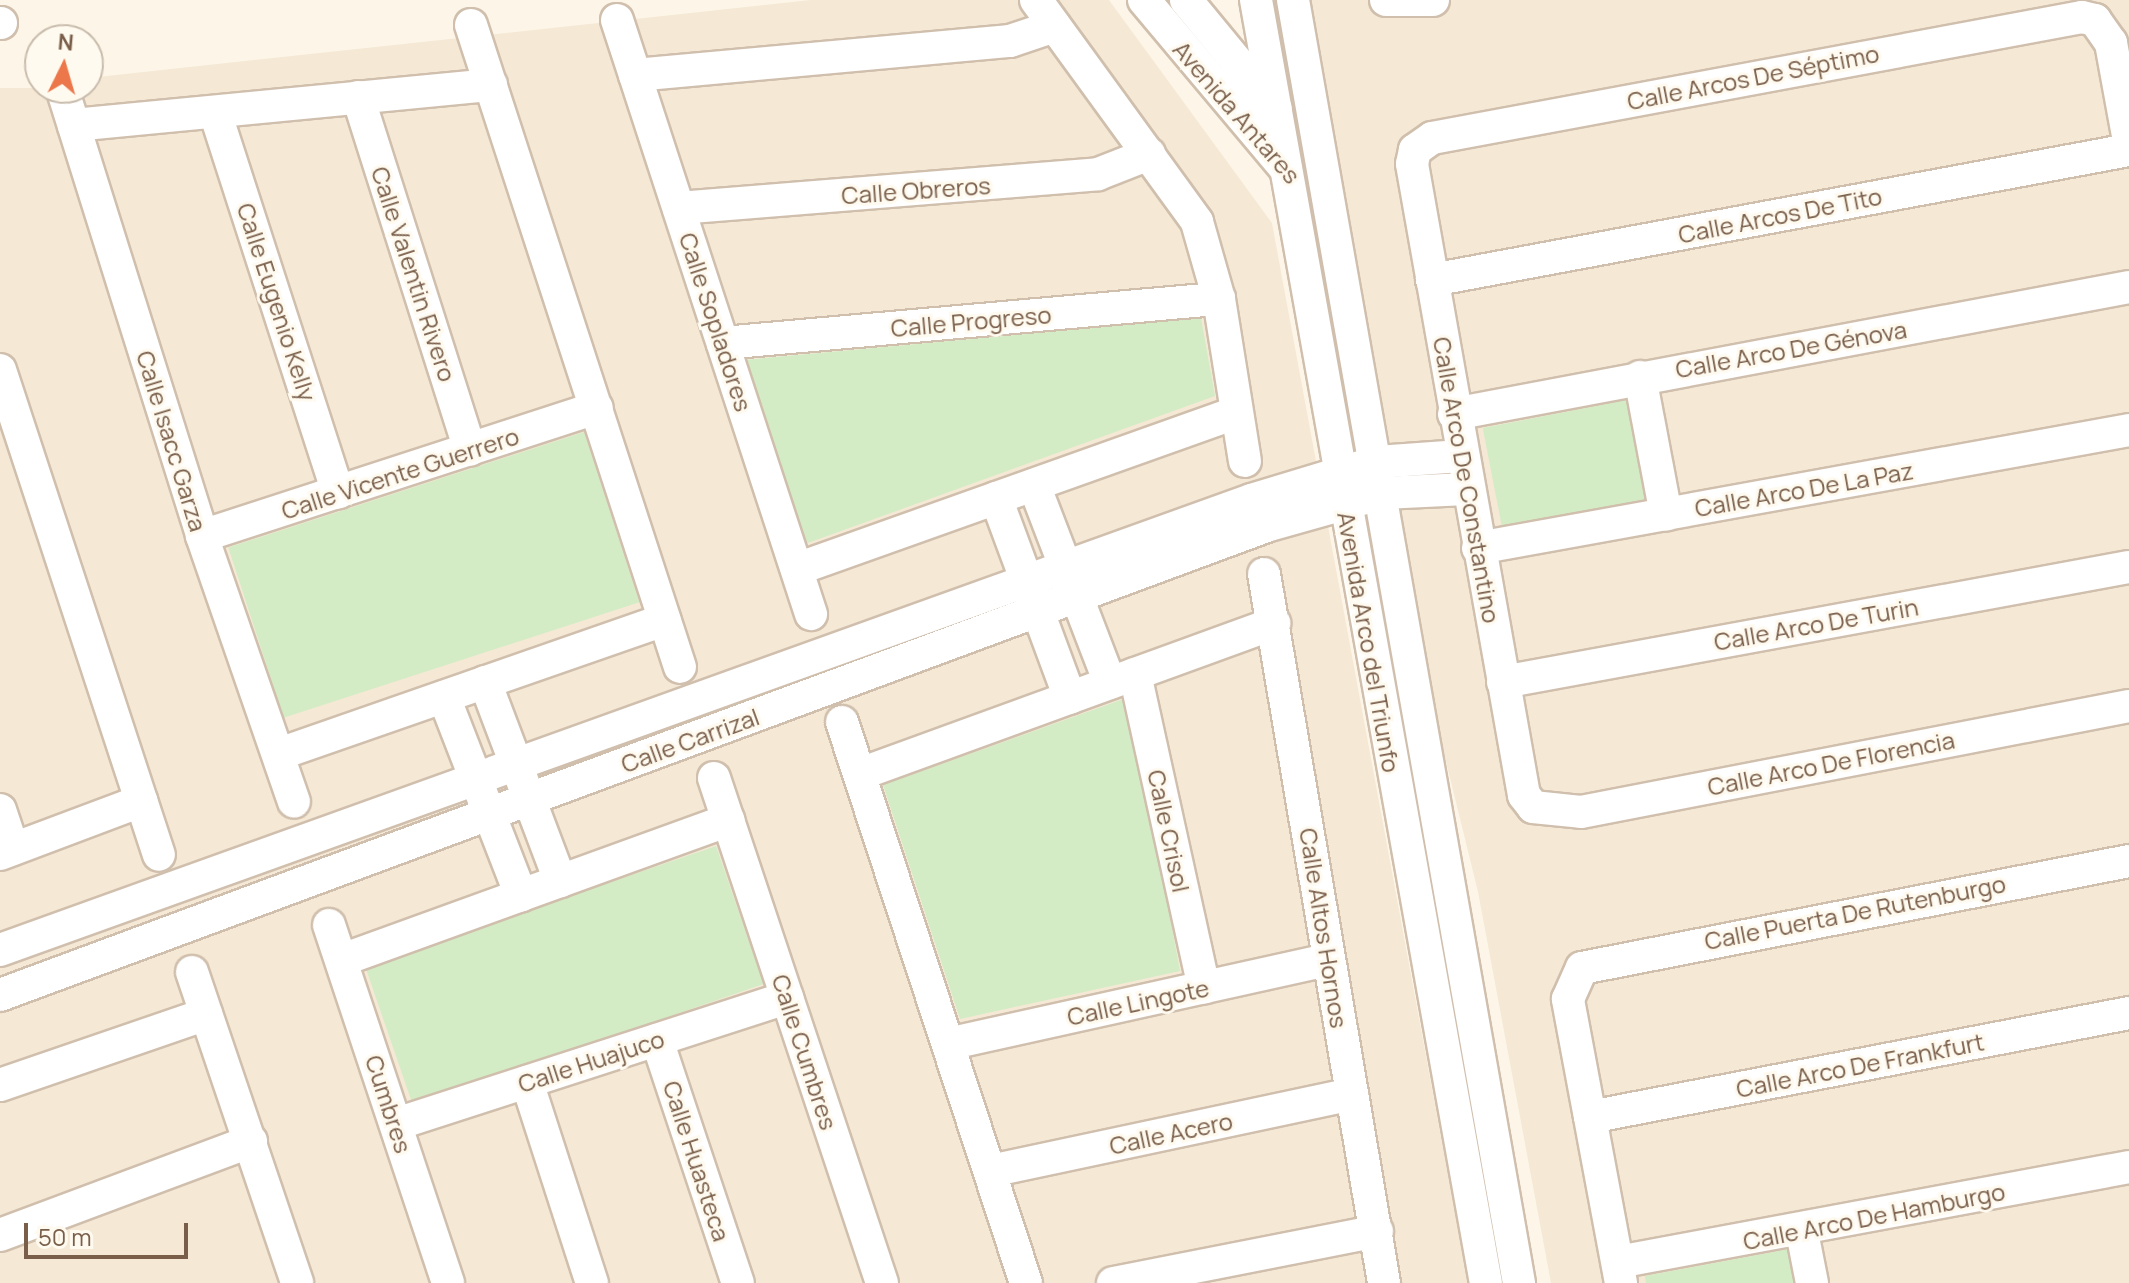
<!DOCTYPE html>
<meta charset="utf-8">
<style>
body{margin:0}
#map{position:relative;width:2129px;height:1283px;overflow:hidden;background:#fdf6e8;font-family:Manrope,sans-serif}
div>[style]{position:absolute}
.residential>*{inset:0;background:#f5e9d6}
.green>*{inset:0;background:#d3ecc5;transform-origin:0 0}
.roads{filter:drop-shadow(2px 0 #d0bfad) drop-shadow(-2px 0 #d0bfad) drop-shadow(0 2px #d0bfad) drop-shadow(0 -2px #d0bfad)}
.minor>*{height:32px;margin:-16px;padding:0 16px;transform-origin:16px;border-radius:16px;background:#fff}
span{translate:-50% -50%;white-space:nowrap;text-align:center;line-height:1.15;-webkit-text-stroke:6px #fffaef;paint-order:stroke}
.street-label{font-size:24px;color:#795e4a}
.north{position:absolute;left:24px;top:24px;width:80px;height:80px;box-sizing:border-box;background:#fffaef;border:2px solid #c9bcad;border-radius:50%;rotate:5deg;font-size:22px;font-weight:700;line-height:32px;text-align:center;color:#795e4a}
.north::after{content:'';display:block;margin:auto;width:28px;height:36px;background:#eb774a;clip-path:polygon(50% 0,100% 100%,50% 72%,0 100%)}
.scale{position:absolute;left:24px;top:1223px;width:164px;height:36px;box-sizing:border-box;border:4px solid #795e4a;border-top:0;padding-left:10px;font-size:24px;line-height:28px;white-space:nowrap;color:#795e4a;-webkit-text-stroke:6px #fffaef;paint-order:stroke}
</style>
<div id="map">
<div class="residential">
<div style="clip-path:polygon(810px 0,1109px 0,1272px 223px,1468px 1283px,0 1283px,0 88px,88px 88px,88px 78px)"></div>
<div style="clip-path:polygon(1239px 0,2129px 0,2129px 1283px,1551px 1283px,1478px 892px,1269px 41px)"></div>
</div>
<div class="green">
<div style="clip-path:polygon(1201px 318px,1215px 396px,805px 544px,744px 360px)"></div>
<div style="left:1627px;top:400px;width:101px;height:147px;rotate:79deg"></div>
<div style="left:584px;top:432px;width:179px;height:374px;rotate:72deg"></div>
<div style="clip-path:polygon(1129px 697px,1180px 971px,960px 1019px,883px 785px)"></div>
<div style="left:716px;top:846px;width:146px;height:371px;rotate:71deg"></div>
<div style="clip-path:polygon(1789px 1249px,1796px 1283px,1646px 1283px,1645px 1276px)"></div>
</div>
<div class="roads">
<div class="minor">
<div style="left:1036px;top:0;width:274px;rotate:54deg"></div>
<div style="left:1197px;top:222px;width:80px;rotate:74.1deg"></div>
<div style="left:1219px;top:299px;width:164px;rotate:80.9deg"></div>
<div style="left:1144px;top:0;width:221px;rotate:50deg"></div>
<div style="left:1186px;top:0;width:141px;rotate:50.5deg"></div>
<div style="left:1256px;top:0;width:1303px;rotate:79.84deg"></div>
<div style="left:1293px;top:0;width:1303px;rotate:80.01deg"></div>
<div style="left:1386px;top:0;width:47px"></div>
<div style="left:617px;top:20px;width:625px;rotate:71.91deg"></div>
<div style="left:0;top:23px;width:1px"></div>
<div style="left:471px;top:25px;width:675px;rotate:71.97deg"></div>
<div style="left:635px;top:75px;width:377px;rotate:-5.2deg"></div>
<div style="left:1010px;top:41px;width:47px;rotate:-18.4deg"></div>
<div style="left:62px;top:88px;width:469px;rotate:72.6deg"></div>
<div style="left:202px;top:536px;width:281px;rotate:70.9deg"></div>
<div style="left:358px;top:97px;width:370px;rotate:72.4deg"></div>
<div style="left:215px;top:112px;width:400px;rotate:72.1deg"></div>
<div style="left:74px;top:125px;width:419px;rotate:-5.5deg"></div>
<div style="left:2129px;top:141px;width:100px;rotate:-100.4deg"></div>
<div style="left:2111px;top:43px;width:28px;rotate:-125deg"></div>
<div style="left:2095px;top:20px;width:13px;rotate:-167deg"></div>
<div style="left:2082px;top:17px;width:661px;rotate:169.45deg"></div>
<div style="left:1432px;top:138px;width:21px;rotate:145deg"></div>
<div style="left:1415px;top:150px;width:14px;rotate:102deg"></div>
<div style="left:1412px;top:164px;width:641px;rotate:79.94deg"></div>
<div style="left:1524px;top:795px;width:15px;rotate:53deg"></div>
<div style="left:1533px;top:807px;width:48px;rotate:5.9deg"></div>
<div style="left:1581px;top:812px;width:558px;rotate:-10.95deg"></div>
<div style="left:679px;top:208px;width:420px;rotate:-4.6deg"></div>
<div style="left:1098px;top:174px;width:55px;rotate:-21.4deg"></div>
<div style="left:1432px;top:280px;width:709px;rotate:-10.57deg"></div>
<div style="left:723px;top:343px;width:498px;rotate:-5.1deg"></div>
<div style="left:0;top:370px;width:510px;rotate:71.85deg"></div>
<div style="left:1640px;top:377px;width:140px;rotate:79.3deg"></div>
<div style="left:1454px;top:414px;width:687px;rotate:-10.66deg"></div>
<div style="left:1034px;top:485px;width:212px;rotate:69deg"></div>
<div style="left:996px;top:498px;width:213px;rotate:69.7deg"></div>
<div style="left:202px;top:536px;width:415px;rotate:-18deg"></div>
<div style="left:1478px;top:548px;width:662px;rotate:-10.27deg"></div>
<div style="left:797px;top:569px;width:465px;rotate:-19.6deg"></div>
<div style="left:1264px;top:574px;width:719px;rotate:80.39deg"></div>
<div style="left:1135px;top:674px;width:321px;rotate:77.6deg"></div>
<div style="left:485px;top:682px;width:213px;rotate:69.3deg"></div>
<div style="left:1503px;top:682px;width:636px;rotate:-10.41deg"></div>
<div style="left:444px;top:697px;width:213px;rotate:68.8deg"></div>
<div style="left:842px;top:722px;width:590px;rotate:71.84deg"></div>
<div style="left:279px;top:754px;width:408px;rotate:-19.2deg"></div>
<div style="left:860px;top:774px;width:441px;rotate:-20deg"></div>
<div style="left:714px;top:778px;width:532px;rotate:71.6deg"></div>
<div style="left:0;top:810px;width:41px;rotate:71.6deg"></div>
<div style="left:0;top:854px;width:151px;rotate:-20.6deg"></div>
<div style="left:329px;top:925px;width:377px;rotate:71.6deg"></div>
<div style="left:0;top:950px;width:1329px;rotate:-19.78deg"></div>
<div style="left:1251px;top:500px;width:132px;rotate:-16.8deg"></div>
<div style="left:1377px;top:462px;width:84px;rotate:-4.1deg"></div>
<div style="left:342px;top:960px;width:411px;rotate:-19.9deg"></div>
<div style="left:192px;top:972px;width:328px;rotate:71.3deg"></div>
<div style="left:0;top:995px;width:1353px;rotate:-20.32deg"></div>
<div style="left:1269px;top:525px;width:118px;rotate:-15.7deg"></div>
<div style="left:1383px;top:493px;width:83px;rotate:-2.8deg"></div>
<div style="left:657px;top:1040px;width:256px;rotate:71.6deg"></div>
<div style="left:948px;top:1044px;width:389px;rotate:-12.5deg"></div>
<div style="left:527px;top:1082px;width:211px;rotate:72.1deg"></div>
<div style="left:0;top:1085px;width:218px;rotate:-19deg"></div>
<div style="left:1590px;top:1117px;width:549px;rotate:-10.92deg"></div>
<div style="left:396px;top:1124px;width:411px;rotate:-17.9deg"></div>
<div style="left:990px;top:1171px;width:370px;rotate:-12deg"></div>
<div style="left:1802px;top:1232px;width:52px;rotate:78.9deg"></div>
<div style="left:0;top:1235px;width:268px;rotate:-20.5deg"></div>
<div style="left:1618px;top:1262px;width:520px;rotate:-10.53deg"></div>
<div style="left:1113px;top:1283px;width:269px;rotate:-11.1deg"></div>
<div style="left:1621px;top:1283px;width:289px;rotate:-100.6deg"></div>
<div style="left:1568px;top:999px;width:34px;rotate:-66deg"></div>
<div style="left:1582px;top:968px;width:557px;rotate:-11.07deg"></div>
</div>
</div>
<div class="street-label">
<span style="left:1753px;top:77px;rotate:-11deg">Calle Arcos De Séptimo</span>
<span style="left:1237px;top:112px;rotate:49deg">Avenida Antares</span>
<span style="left:916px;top:190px;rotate:-4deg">Calle Obreros</span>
<span style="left:1780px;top:215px;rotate:-11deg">Calle Arcos De Tito</span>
<span style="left:414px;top:274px;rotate:72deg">Calle Valentin Rivero</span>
<span style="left:277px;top:302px;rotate:72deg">Calle Eugenio Kelly</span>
<span style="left:971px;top:321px;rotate:-5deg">Calle Progreso</span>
<span style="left:716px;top:322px;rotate:72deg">Calle Sopladores</span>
<span style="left:1791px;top:349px;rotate:-10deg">Calle Arco De Génova</span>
<span style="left:172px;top:441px;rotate:73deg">Calle Isacc Garza</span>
<span style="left:400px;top:473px;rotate:-18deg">Calle Vicente Guerrero</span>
<span style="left:1467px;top:480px;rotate:80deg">Calle Arco De Constantino</span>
<span style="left:1804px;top:489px;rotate:-10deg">Calle Arco De La Paz</span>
<span style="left:1816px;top:624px;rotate:-10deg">Calle Arco De Turin</span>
<span style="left:1369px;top:642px;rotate:80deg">Avenida Arco del Triunfo</span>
<span style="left:690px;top:740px;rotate:-20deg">Calle Carrizal</span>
<span style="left:1831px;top:763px;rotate:-11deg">Calle Arco De Florencia</span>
<span style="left:1169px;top:831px;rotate:78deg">Calle Crisol</span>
<span style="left:1855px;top:912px;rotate:-11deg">Calle Puerta De Rutenburgo</span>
<span style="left:1324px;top:928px;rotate:81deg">Calle Altos Hornos</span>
<span style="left:1138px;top:1002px;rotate:-12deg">Calle Lingote</span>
<span style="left:805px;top:1052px;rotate:72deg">Calle Cumbres</span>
<span style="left:591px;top:1061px;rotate:-18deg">Calle Huajuco</span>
<span style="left:1860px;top:1065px;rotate:-11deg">Calle Arco De Frankfurt</span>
<span style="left:389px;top:1104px;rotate:72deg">Cumbres</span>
<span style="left:1171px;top:1133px;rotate:-12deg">Calle Acero</span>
<span style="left:697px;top:1161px;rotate:72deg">Calle Huasteca</span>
<span style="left:1874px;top:1216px;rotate:-11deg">Calle Arco De Hamburgo</span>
</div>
<div class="north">N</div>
<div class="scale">50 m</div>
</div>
